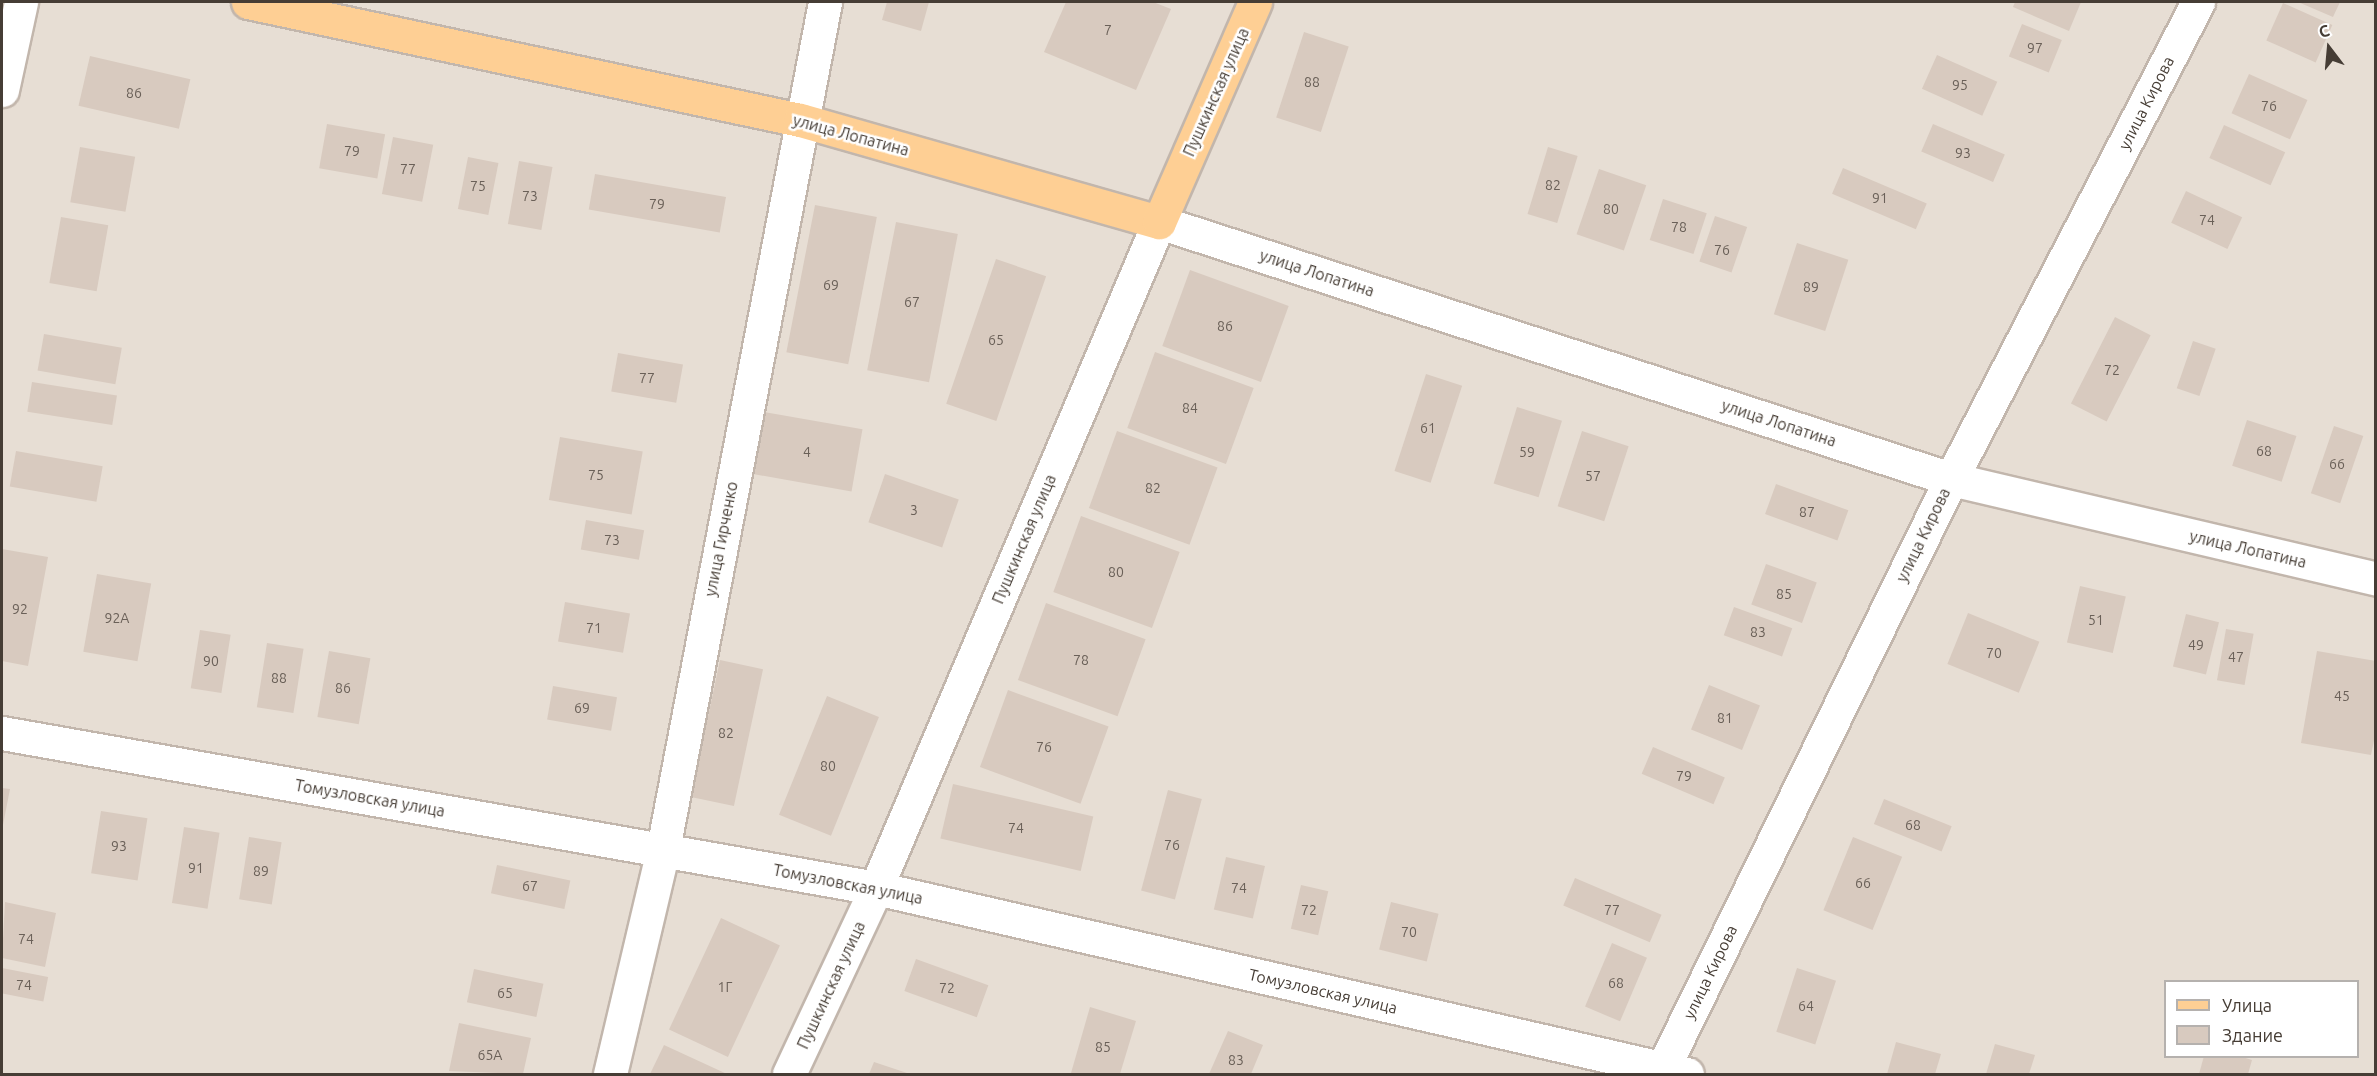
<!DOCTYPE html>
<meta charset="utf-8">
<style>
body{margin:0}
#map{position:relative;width:2377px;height:1076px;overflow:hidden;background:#f3ede6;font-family:Ubuntu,sans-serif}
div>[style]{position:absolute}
.residential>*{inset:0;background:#e7ded4}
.building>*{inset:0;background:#d8cabf;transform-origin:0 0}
.roads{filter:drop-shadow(2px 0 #c2b6ac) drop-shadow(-2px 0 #c2b6ac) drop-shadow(0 2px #c2b6ac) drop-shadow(0 -2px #c2b6ac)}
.minor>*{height:33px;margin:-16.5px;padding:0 16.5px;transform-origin:16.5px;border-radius:16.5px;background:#fff}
.major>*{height:33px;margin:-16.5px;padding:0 16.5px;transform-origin:16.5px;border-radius:16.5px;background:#fecf94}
span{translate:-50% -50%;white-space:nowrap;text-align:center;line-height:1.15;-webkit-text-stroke:5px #fff;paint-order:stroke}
.number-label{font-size:14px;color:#6a6058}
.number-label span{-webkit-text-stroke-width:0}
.street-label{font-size:16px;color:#463d35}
.frame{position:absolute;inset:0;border:3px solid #463d35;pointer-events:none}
.legend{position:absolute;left:2164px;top:980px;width:195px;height:78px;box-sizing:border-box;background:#fff;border:2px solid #b5b1ae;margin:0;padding:8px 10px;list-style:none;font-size:18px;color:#463d35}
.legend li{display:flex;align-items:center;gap:12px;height:30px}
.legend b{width:30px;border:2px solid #b5b1ae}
.north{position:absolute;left:2299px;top:18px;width:60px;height:60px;-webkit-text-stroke:4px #fff;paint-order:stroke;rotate:344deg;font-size:16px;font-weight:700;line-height:24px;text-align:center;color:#463d35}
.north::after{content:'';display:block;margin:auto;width:21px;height:27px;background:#463d35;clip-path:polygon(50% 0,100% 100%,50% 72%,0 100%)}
</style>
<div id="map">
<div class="residential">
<div style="clip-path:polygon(evenodd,2px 2px,2375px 2px,2375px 1074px,2px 1074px,2px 2px,2166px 982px,2358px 982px,2358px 1056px,2166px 1056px,2166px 982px)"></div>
</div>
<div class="building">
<div style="clip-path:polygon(887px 2px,929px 2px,921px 31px,882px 20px)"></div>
<div style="clip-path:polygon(1066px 2px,1153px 2px,1171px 9px,1136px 90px,1044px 52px)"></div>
<div style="clip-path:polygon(2015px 2px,2081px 2px,2069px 31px,2013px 7px)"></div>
<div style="clip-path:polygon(2298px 2px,2340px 2px,2333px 17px)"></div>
<div style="left:2283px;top:3px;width:54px;height:41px;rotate:24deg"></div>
<div style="left:2022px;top:24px;width:43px;height:35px;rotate:22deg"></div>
<div style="left:1304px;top:32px;width:47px;height:90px;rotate:18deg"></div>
<div style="left:1937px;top:55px;width:66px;height:37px;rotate:24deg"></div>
<div style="left:90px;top:56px;width:103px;height:51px;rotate:13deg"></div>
<div style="left:2249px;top:74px;width:64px;height:43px;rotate:24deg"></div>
<div style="left:327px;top:124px;width:59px;height:45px;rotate:10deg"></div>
<div style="left:1933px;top:124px;width:78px;height:30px;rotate:23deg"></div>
<div style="left:2224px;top:125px;width:67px;height:36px;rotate:24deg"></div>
<div style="left:393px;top:137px;width:41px;height:58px;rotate:11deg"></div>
<div style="left:80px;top:147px;width:56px;height:56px;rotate:10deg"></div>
<div style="left:1548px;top:147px;width:31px;height:70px;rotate:17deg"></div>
<div style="left:468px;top:157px;width:31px;height:53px;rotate:11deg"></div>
<div style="left:519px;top:161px;width:34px;height:64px;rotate:10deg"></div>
<div style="left:1843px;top:168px;width:91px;height:28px;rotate:23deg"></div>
<div style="left:1599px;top:169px;width:50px;height:69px;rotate:19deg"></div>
<div style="left:595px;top:174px;width:133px;height:36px;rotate:10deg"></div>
<div style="left:2186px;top:191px;width:62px;height:35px;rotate:25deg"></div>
<div style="left:1663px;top:199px;width:46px;height:43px;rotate:18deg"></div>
<div style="left:815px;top:205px;width:63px;height:150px;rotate:11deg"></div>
<div style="left:1715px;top:216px;width:34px;height:48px;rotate:19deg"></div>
<div style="left:61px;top:217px;width:48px;height:67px;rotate:10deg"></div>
<div style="left:896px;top:222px;width:63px;height:151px;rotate:11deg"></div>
<div style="left:1797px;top:243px;width:54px;height:75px;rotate:18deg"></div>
<div style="left:996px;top:259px;width:53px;height:153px;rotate:19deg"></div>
<div style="left:1190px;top:270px;width:105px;height:81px;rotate:20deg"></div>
<div style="left:2115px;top:317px;width:40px;height:97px;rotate:27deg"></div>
<div style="left:44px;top:334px;width:79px;height:37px;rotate:10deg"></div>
<div style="left:2193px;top:341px;width:24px;height:50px;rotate:19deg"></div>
<div style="left:1155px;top:352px;width:105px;height:81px;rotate:20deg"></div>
<div style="left:618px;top:353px;width:66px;height:39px;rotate:10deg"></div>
<div style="left:1426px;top:374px;width:38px;height:102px;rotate:18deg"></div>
<div style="left:32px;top:382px;width:86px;height:30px;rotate:9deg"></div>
<div style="left:1517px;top:407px;width:47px;height:80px;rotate:17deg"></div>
<div style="left:764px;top:412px;width:100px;height:63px;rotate:10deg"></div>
<div style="left:2247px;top:420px;width:52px;height:48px;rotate:18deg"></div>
<div style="left:2334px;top:426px;width:31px;height:71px;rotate:19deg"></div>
<div style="left:1117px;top:431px;width:107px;height:82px;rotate:20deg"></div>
<div style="left:1582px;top:431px;width:49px;height:79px;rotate:18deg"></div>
<div style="left:560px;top:437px;width:84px;height:64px;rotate:10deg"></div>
<div style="left:16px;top:451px;width:88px;height:36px;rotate:10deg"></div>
<div style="left:885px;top:474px;width:78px;height:51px;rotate:19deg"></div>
<div style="left:1776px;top:484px;width:77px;height:32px;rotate:20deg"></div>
<div style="left:1081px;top:516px;width:105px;height:81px;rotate:20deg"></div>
<div style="left:586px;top:520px;width:59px;height:30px;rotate:10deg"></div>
<div style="clip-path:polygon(2px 549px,48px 557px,28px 666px,2px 661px)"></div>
<div style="left:1766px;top:564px;width:54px;height:43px;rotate:20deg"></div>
<div style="left:97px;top:574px;width:55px;height:79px;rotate:10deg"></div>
<div style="left:2080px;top:586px;width:47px;height:58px;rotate:13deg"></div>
<div style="left:565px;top:602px;width:66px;height:40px;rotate:10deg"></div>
<div style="left:1046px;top:603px;width:106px;height:82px;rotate:20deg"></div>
<div style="left:1734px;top:607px;width:62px;height:30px;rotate:20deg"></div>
<div style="left:1968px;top:613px;width:77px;height:55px;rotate:22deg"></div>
<div style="left:2186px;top:614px;width:34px;height:54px;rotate:14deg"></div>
<div style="left:2226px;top:629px;width:28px;height:52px;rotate:10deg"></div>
<div style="left:200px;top:630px;width:31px;height:59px;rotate:9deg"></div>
<div style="left:267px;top:643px;width:37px;height:65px;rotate:9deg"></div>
<div style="left:329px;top:651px;width:42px;height:67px;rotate:10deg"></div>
<div style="clip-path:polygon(2317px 651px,2376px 661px,2376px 731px,2371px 755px,2301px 743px)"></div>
<div style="left:720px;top:660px;width:44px;height:140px;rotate:12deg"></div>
<div style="left:1709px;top:685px;width:55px;height:48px;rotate:22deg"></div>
<div style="left:553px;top:686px;width:65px;height:34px;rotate:10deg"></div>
<div style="left:1008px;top:690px;width:107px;height:82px;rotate:20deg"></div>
<div style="left:827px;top:696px;width:56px;height:128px;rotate:22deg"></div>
<div style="left:1653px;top:747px;width:78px;height:29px;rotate:23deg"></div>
<div style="left:953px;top:784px;width:144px;height:56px;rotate:13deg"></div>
<div style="clip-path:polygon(2px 788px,10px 789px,3px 825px,2px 825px)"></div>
<div style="left:1168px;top:790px;width:35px;height:104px;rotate:15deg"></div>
<div style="left:1884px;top:799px;width:73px;height:27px;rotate:22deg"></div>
<div style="left:101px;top:811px;width:47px;height:63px;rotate:9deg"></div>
<div style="left:184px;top:827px;width:36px;height:77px;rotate:9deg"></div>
<div style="left:249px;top:837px;width:33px;height:63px;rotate:9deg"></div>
<div style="left:1853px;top:837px;width:53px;height:79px;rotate:22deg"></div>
<div style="left:1226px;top:857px;width:40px;height:54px;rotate:13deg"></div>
<div style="left:497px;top:865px;width:75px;height:29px;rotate:12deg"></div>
<div style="left:1575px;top:878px;width:94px;height:30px;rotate:23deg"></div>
<div style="left:1301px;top:885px;width:28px;height:45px;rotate:13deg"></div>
<div style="clip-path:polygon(5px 902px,56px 913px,45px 967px,2px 958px)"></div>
<div style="left:1391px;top:902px;width:49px;height:49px;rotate:14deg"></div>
<div style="left:721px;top:918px;width:65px;height:123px;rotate:25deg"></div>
<div style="left:1612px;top:943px;width:38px;height:69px;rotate:23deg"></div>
<div style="left:916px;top:959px;width:77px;height:34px;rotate:20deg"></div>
<div style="left:2px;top:968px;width:47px;height:25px;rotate:11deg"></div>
<div style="left:1797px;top:968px;width:41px;height:67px;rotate:18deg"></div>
<div style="left:474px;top:969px;width:71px;height:34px;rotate:12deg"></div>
<div style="clip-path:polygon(1090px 1007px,1136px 1021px,1120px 1074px,1071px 1073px)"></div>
<div style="clip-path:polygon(459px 1023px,531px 1038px,523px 1074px,449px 1071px)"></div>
<div style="clip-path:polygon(1228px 1031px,1263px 1045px,1251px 1074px,1209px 1074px)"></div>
<div style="clip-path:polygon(1896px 1042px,1941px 1054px,1935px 1074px,1887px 1074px)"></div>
<div style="clip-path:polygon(1995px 1044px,2035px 1055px,2029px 1074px,1986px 1074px)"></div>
<div style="clip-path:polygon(664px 1045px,727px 1074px,650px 1074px)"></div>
<div style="clip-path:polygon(2204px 1056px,2239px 1056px,2252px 1060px,2248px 1074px,2199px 1074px)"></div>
<div style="clip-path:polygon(874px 1062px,910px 1074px,869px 1074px)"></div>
</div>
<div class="roads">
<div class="minor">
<div style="left:2px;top:90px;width:90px;rotate:-77.8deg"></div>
<div style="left:2px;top:733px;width:888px;rotate:10.06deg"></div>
<div style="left:876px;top:888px;width:832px;rotate:12.92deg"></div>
<div style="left:610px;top:1074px;width:231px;rotate:-76.7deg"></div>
<div style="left:663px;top:849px;width:862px;rotate:-79.17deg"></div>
<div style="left:789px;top:1074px;width:205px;rotate:-64.9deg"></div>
<div style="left:876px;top:888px;width:724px;rotate:-66.98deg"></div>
<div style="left:1159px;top:222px;width:833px;rotate:17.98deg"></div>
<div style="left:1951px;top:479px;width:437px;rotate:13.2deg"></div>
<div style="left:1660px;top:1074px;width:662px;rotate:-63.94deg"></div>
<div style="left:1951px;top:479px;width:537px;rotate:-62.62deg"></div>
</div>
<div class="major">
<div style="left:248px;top:2px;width:564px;rotate:12.07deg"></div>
<div style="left:800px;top:120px;width:373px;rotate:15.9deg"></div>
<div style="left:1159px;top:222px;width:240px;rotate:-66.4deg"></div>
</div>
</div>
<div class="number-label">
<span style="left:1108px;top:30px">7</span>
<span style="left:2035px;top:48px">97</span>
<span style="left:1312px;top:82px">88</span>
<span style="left:1960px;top:85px">95</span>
<span style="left:134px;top:93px">86</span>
<span style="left:2269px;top:106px">76</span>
<span style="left:352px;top:151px">79</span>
<span style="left:1963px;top:153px">93</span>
<span style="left:408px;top:169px">77</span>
<span style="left:1553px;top:185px">82</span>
<span style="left:478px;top:186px">75</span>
<span style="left:530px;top:196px">73</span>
<span style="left:1880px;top:198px">91</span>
<span style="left:657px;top:204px">79</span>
<span style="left:1611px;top:209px">80</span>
<span style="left:2207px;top:220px">74</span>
<span style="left:1679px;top:227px">78</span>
<span style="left:1722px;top:250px">76</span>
<span style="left:831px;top:285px">69</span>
<span style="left:1811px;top:287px">89</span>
<span style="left:912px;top:302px">67</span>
<span style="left:1225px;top:326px">86</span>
<span style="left:996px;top:340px">65</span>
<span style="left:2112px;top:370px">72</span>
<span style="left:647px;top:378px">77</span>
<span style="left:1190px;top:408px">84</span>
<span style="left:1428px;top:428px">61</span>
<span style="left:2264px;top:451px">68</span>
<span style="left:807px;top:452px">4</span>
<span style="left:1527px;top:452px">59</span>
<span style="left:2337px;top:464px">66</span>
<span style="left:596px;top:475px">75</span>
<span style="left:1593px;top:476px">57</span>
<span style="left:1153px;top:488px">82</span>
<span style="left:914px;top:510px">3</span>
<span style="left:1807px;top:512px">87</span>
<span style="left:612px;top:540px">73</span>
<span style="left:1116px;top:572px">80</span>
<span style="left:1784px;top:594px">85</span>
<span style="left:20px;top:609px">92</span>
<span style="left:117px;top:618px">92А</span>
<span style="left:2096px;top:620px">51</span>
<span style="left:594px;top:628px">71</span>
<span style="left:1758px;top:632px">83</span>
<span style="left:2196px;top:645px">49</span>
<span style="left:1994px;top:653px">70</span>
<span style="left:2236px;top:657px">47</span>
<span style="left:1081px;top:660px">78</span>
<span style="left:211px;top:661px">90</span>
<span style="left:279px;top:678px">88</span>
<span style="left:343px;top:688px">86</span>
<span style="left:2342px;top:696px">45</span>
<span style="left:582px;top:708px">69</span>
<span style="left:1725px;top:718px">81</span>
<span style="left:726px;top:733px">82</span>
<span style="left:1044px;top:747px">76</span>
<span style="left:828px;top:766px">80</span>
<span style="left:1684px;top:776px">79</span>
<span style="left:1913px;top:825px">68</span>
<span style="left:1016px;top:828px">74</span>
<span style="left:1172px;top:845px">76</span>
<span style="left:119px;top:846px">93</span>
<span style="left:196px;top:868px">91</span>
<span style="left:261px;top:871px">89</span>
<span style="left:1863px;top:883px">66</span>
<span style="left:530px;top:886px">67</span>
<span style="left:1239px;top:888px">74</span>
<span style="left:1309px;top:910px">72</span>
<span style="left:1612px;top:910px">77</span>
<span style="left:1409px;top:932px">70</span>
<span style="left:26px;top:939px">74</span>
<span style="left:1616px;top:983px">68</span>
<span style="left:24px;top:985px">74</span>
<span style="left:725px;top:987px">1Г</span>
<span style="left:947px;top:988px">72</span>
<span style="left:505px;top:993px">65</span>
<span style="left:1806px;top:1006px">64</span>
<span style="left:1103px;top:1047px">85</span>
<span style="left:490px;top:1055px">65А</span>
<span style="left:1236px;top:1060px">83</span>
</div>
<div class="street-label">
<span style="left:1216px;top:92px;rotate:-66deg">Пушкинская улица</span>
<span style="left:2146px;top:103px;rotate:-63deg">улица Кирова</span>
<span style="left:851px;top:135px;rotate:15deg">улица Лопатина</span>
<span style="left:1317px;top:273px;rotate:18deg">улица Лопатина</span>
<span style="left:1779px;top:423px;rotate:18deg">улица Лопатина</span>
<span style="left:1923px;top:535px;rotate:-64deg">улица Кирова</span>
<span style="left:721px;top:539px;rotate:-79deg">улица Гирченко</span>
<span style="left:1024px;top:539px;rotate:-67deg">Пушкинская улица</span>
<span style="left:2248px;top:549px;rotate:13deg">улица Лопатина</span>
<span style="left:370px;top:798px;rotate:10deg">Томузловская улица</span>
<span style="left:848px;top:884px;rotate:11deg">Томузловская улица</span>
<span style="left:1710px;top:972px;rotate:-64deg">улица Кирова</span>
<span style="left:831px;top:985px;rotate:-65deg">Пушкинская улица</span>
<span style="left:1323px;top:991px;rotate:13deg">Томузловская улица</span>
</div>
<div class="frame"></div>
<ul class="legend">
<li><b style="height:8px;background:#fecf94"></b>Улица</li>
<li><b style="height:16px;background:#d8cabf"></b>Здание</li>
</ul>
<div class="north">С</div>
</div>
